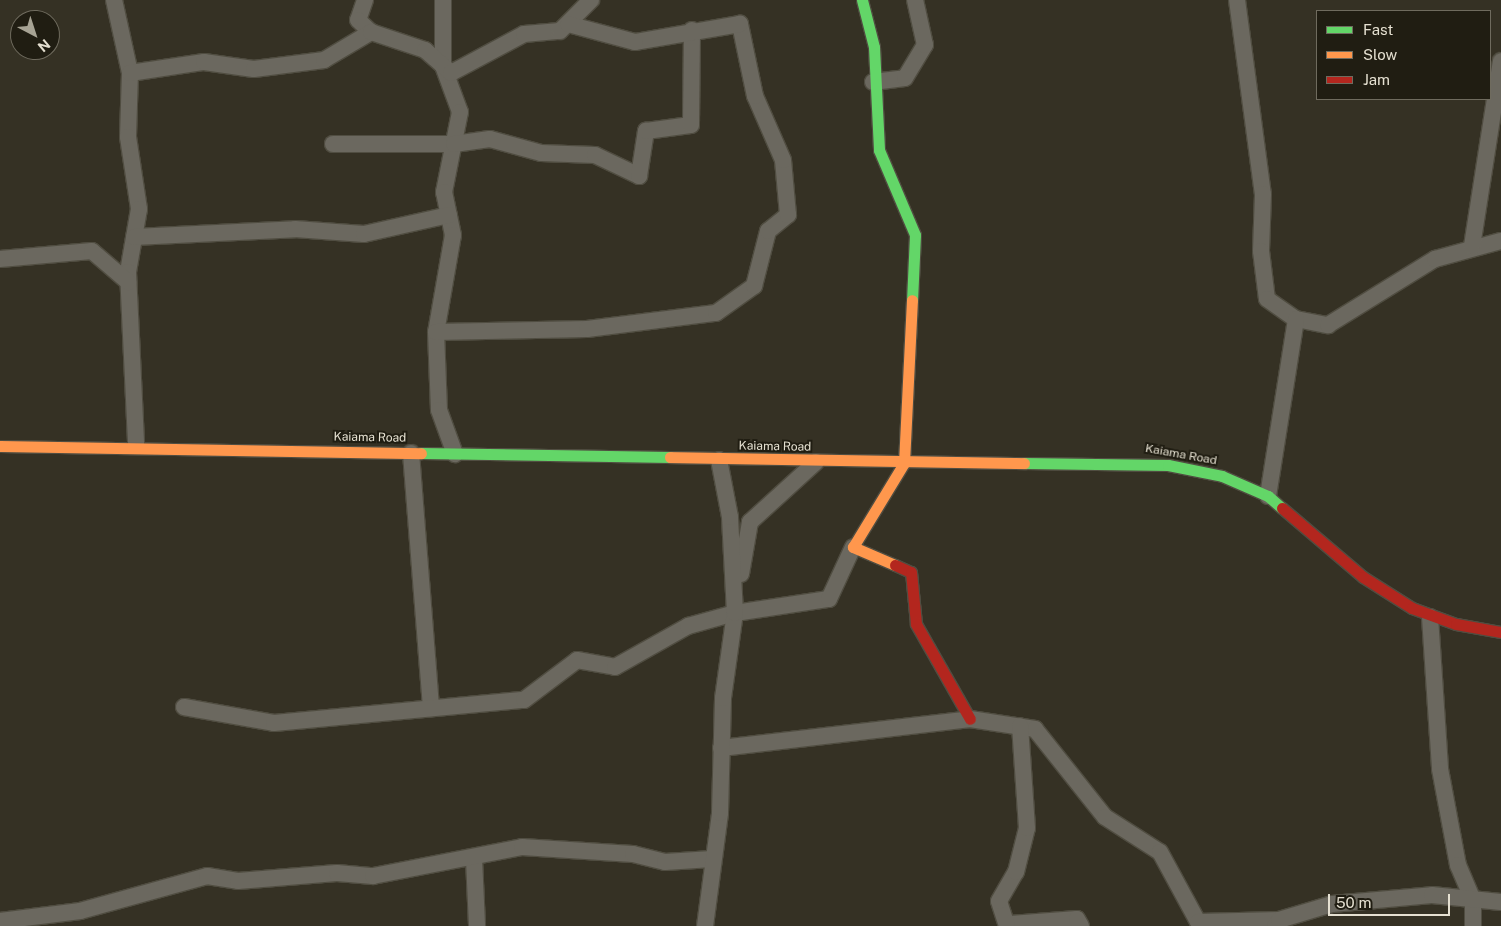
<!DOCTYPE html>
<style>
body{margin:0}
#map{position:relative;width:1501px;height:926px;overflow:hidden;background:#353124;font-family:"Public Sans",sans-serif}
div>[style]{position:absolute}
.roads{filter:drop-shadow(1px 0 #504d41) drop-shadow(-1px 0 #504d41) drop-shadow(0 1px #504d41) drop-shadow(0 -1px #504d41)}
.street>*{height:16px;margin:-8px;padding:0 8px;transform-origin:8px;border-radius:8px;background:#6b685f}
.fast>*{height:11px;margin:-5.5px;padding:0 5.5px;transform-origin:5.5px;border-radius:5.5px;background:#63d668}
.slow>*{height:11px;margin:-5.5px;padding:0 5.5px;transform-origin:5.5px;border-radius:5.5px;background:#ff974d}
.jam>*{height:11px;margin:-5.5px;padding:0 5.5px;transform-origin:5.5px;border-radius:5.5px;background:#b3261e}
span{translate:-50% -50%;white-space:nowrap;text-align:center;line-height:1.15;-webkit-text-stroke:4px #201d12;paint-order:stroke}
.street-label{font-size:12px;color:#e5e0d1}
.legend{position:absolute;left:1316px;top:10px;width:175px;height:90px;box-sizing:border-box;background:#201d12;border:1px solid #6f6b5e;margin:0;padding:6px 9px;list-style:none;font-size:15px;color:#e5e0d1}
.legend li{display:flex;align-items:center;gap:10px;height:25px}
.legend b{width:25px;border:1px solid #6f6b5e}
.north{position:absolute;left:10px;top:10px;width:50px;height:50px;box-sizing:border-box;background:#201d12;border:1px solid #6f6b5e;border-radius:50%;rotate:140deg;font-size:14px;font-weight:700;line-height:20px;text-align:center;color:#e5e0d1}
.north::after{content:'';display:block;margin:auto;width:18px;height:22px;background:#a7a394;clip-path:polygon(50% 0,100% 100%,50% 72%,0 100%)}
.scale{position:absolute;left:1328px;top:894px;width:122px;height:22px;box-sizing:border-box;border:2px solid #e5e0d1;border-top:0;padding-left:6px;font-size:15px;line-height:18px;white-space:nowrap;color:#e5e0d1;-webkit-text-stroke:4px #201d12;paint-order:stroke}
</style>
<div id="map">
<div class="roads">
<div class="street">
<div style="left:114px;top:0;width:75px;rotate:77.6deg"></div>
<div style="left:130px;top:73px;width:64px;rotate:91.8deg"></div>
<div style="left:128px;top:137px;width:73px;rotate:81.3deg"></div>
<div style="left:139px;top:209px;width:64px;rotate:99.9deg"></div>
<div style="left:128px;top:272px;width:172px;rotate:87.3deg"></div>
<div style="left:365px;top:0;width:21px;rotate:109deg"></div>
<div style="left:358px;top:20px;width:18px;rotate:43deg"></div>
<div style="left:443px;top:0;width:66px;rotate:90deg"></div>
<div style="left:443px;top:66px;width:49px;rotate:69.7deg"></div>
<div style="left:460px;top:112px;width:82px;rotate:101.3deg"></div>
<div style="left:444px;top:192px;width:44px;rotate:78.2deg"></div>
<div style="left:453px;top:235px;width:98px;rotate:99.9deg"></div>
<div style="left:436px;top:332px;width:78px;rotate:87.8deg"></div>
<div style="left:439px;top:410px;width:47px;rotate:70deg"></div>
<div style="left:1237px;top:0;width:196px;rotate:82.4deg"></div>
<div style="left:1263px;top:194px;width:57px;rotate:92deg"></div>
<div style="left:1261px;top:251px;width:48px;rotate:82.9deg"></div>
<div style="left:1267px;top:299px;width:35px;rotate:35deg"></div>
<div style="left:1296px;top:319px;width:33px;rotate:11deg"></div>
<div style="left:1328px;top:325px;width:126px;rotate:-31.7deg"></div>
<div style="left:1435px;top:259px;width:68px;rotate:-15.3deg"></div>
<div style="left:130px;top:73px;width:75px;rotate:-8.5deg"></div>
<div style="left:204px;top:62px;width:50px;rotate:8deg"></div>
<div style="left:254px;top:69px;width:71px;rotate:-7.3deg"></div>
<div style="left:324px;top:60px;width:55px;rotate:-30.8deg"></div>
<div style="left:371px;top:32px;width:57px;rotate:18.4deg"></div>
<div style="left:425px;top:50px;width:35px;rotate:41deg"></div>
<div style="left:451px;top:73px;width:83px;rotate:-28.1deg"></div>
<div style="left:524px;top:34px;width:36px;rotate:-5deg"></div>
<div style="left:560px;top:31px;width:44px;rotate:-45deg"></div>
<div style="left:873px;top:82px;width:32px;rotate:-7deg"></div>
<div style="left:905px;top:78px;width:39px;rotate:-59deg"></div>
<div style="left:925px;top:45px;width:46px;rotate:-102.5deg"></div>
<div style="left:333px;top:144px;width:121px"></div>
<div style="left:454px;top:144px;width:36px;rotate:-8deg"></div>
<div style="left:490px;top:139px;width:53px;rotate:15.4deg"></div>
<div style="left:541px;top:153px;width:54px;rotate:2.1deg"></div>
<div style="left:595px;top:155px;width:49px;rotate:25.5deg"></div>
<div style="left:639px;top:176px;width:46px;rotate:-81.2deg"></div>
<div style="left:646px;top:131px;width:45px;rotate:-7.6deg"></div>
<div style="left:691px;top:125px;width:95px;rotate:-89.4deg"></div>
<div style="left:134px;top:237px;width:161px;rotate:-2.8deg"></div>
<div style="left:295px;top:229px;width:69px;rotate:4.1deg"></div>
<div style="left:364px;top:234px;width:87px;rotate:-12.6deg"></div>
<div style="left:1472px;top:246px;width:187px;rotate:-81.1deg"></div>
<div style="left:0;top:259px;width:92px;rotate:-5deg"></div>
<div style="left:92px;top:251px;width:48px;rotate:40.7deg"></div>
<div style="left:436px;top:332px;width:151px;rotate:-1.1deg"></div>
<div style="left:587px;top:329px;width:130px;rotate:-7.1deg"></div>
<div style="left:716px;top:313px;width:47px;rotate:-35.4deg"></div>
<div style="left:754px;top:286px;width:57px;rotate:-75.7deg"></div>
<div style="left:768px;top:231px;width:26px;rotate:-39deg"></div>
<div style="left:788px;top:215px;width:55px;rotate:-95.2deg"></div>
<div style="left:783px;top:160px;width:70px;rotate:-113.6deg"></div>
<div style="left:755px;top:96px;width:74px;rotate:-101.8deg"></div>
<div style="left:740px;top:24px;width:107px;rotate:170.3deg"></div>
<div style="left:635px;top:42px;width:69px;rotate:-165deg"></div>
<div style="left:411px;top:453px;width:256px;rotate:85.5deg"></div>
<div style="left:1268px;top:496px;width:179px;rotate:-81deg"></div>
<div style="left:741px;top:574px;width:53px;rotate:-80.2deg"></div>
<div style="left:750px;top:522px;width:89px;rotate:-42.3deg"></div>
<div style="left:1430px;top:617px;width:152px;rotate:86.2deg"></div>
<div style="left:1440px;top:769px;width:98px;rotate:79.4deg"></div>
<div style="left:1458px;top:865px;width:38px;rotate:67deg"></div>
<div style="left:1473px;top:900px;width:26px;rotate:90deg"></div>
<div style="left:184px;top:707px;width:91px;rotate:10.1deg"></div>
<div style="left:274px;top:723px;width:251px;rotate:-5.3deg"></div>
<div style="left:524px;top:700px;width:66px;rotate:-37deg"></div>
<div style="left:577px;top:660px;width:39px;rotate:10deg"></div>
<div style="left:615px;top:667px;width:84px;rotate:-29.3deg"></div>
<div style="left:688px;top:626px;width:49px;rotate:-15.5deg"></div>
<div style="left:735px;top:613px;width:95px;rotate:-8.5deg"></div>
<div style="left:829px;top:599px;width:57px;rotate:-65.2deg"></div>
<div style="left:721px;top:748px;width:251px;rotate:-6.6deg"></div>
<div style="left:970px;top:719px;width:66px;rotate:8.7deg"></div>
<div style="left:1035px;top:729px;width:112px;rotate:51.5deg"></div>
<div style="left:1105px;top:817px;width:65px;rotate:32.5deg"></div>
<div style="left:1160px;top:852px;width:80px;rotate:61.5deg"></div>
<div style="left:1198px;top:922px;width:81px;rotate:-1.4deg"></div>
<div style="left:474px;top:859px;width:67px;rotate:87.4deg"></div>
<div style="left:0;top:921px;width:81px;rotate:-7.1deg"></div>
<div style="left:80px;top:911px;width:132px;rotate:-15.4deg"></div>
<div style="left:207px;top:876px;width:31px;rotate:9deg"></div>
<div style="left:238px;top:881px;width:99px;rotate:-4.6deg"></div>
<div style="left:337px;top:873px;width:36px;rotate:5deg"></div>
<div style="left:373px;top:876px;width:152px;rotate:-11deg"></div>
<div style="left:522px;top:847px;width:111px;rotate:3.6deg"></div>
<div style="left:633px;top:854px;width:33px;rotate:14deg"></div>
<div style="left:665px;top:862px;width:47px;rotate:-3.7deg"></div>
<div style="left:1010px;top:924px;width:67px;rotate:-4.3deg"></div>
<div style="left:1077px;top:919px;width:8px;rotate:60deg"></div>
<div style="left:705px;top:926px;width:114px;rotate:-82.4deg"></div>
<div style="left:720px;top:813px;width:115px;rotate:-88.5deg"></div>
<div style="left:723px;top:698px;width:86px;rotate:-82deg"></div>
<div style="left:735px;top:613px;width:96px;rotate:-93deg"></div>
<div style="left:730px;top:517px;width:58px;rotate:-100.9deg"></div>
<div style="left:1007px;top:926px;width:26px;rotate:-108deg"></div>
<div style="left:999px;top:901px;width:34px;rotate:-60deg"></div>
<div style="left:1016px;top:872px;width:45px;rotate:-76deg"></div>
<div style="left:1027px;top:828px;width:102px;rotate:-93.9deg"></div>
<div style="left:1275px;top:926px;width:7px;rotate:-56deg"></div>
<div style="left:1279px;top:920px;width:55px;rotate:-16.8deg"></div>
<div style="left:1332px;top:904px;width:100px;rotate:-5.1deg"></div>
<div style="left:1432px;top:895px;width:69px;rotate:5.8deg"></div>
</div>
<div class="fast">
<div style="left:862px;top:0;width:49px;rotate:75.7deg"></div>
<div style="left:874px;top:47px;width:103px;rotate:87.2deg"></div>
<div style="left:879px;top:150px;width:92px;rotate:67deg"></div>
<div style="left:915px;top:235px;width:65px;rotate:92.6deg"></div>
<div style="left:421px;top:453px;width:249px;rotate:0.9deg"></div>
<div style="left:1024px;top:463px;width:144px;rotate:0.8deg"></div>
<div style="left:1168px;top:465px;width:55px;rotate:11.5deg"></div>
<div style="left:1222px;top:476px;width:50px;rotate:23.5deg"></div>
<div style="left:1268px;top:496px;width:18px;rotate:41deg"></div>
</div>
<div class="slow">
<div style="left:0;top:446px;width:421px;rotate:1deg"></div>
<div style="left:670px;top:457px;width:354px;rotate:1deg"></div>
<div style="left:895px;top:565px;width:46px;rotate:-156.8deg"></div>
<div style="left:853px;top:547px;width:98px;rotate:-58.7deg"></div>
<div style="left:904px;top:463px;width:163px;rotate:-87.2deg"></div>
</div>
<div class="jam">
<div style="left:1282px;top:508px;width:106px;rotate:40.4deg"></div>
<div style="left:1363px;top:577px;width:58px;rotate:32.3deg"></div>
<div style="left:1412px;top:608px;width:47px;rotate:20deg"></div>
<div style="left:1456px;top:624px;width:46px;rotate:10.1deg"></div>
<div style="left:895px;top:565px;width:17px;rotate:24deg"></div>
<div style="left:911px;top:572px;width:52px;rotate:84.5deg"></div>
<div style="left:916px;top:624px;width:109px;rotate:60.4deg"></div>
</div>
</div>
<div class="street-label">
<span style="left:370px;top:438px;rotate:1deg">Kaiama Road</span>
<span style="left:775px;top:447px;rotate:1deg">Kaiama Road</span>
<span style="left:1181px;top:455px;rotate:10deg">Kaiama Road</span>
</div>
<ul class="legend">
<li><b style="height:6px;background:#63d668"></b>Fast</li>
<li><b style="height:6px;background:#ff974d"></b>Slow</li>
<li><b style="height:6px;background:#b3261e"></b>Jam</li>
</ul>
<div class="north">N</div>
<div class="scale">50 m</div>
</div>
